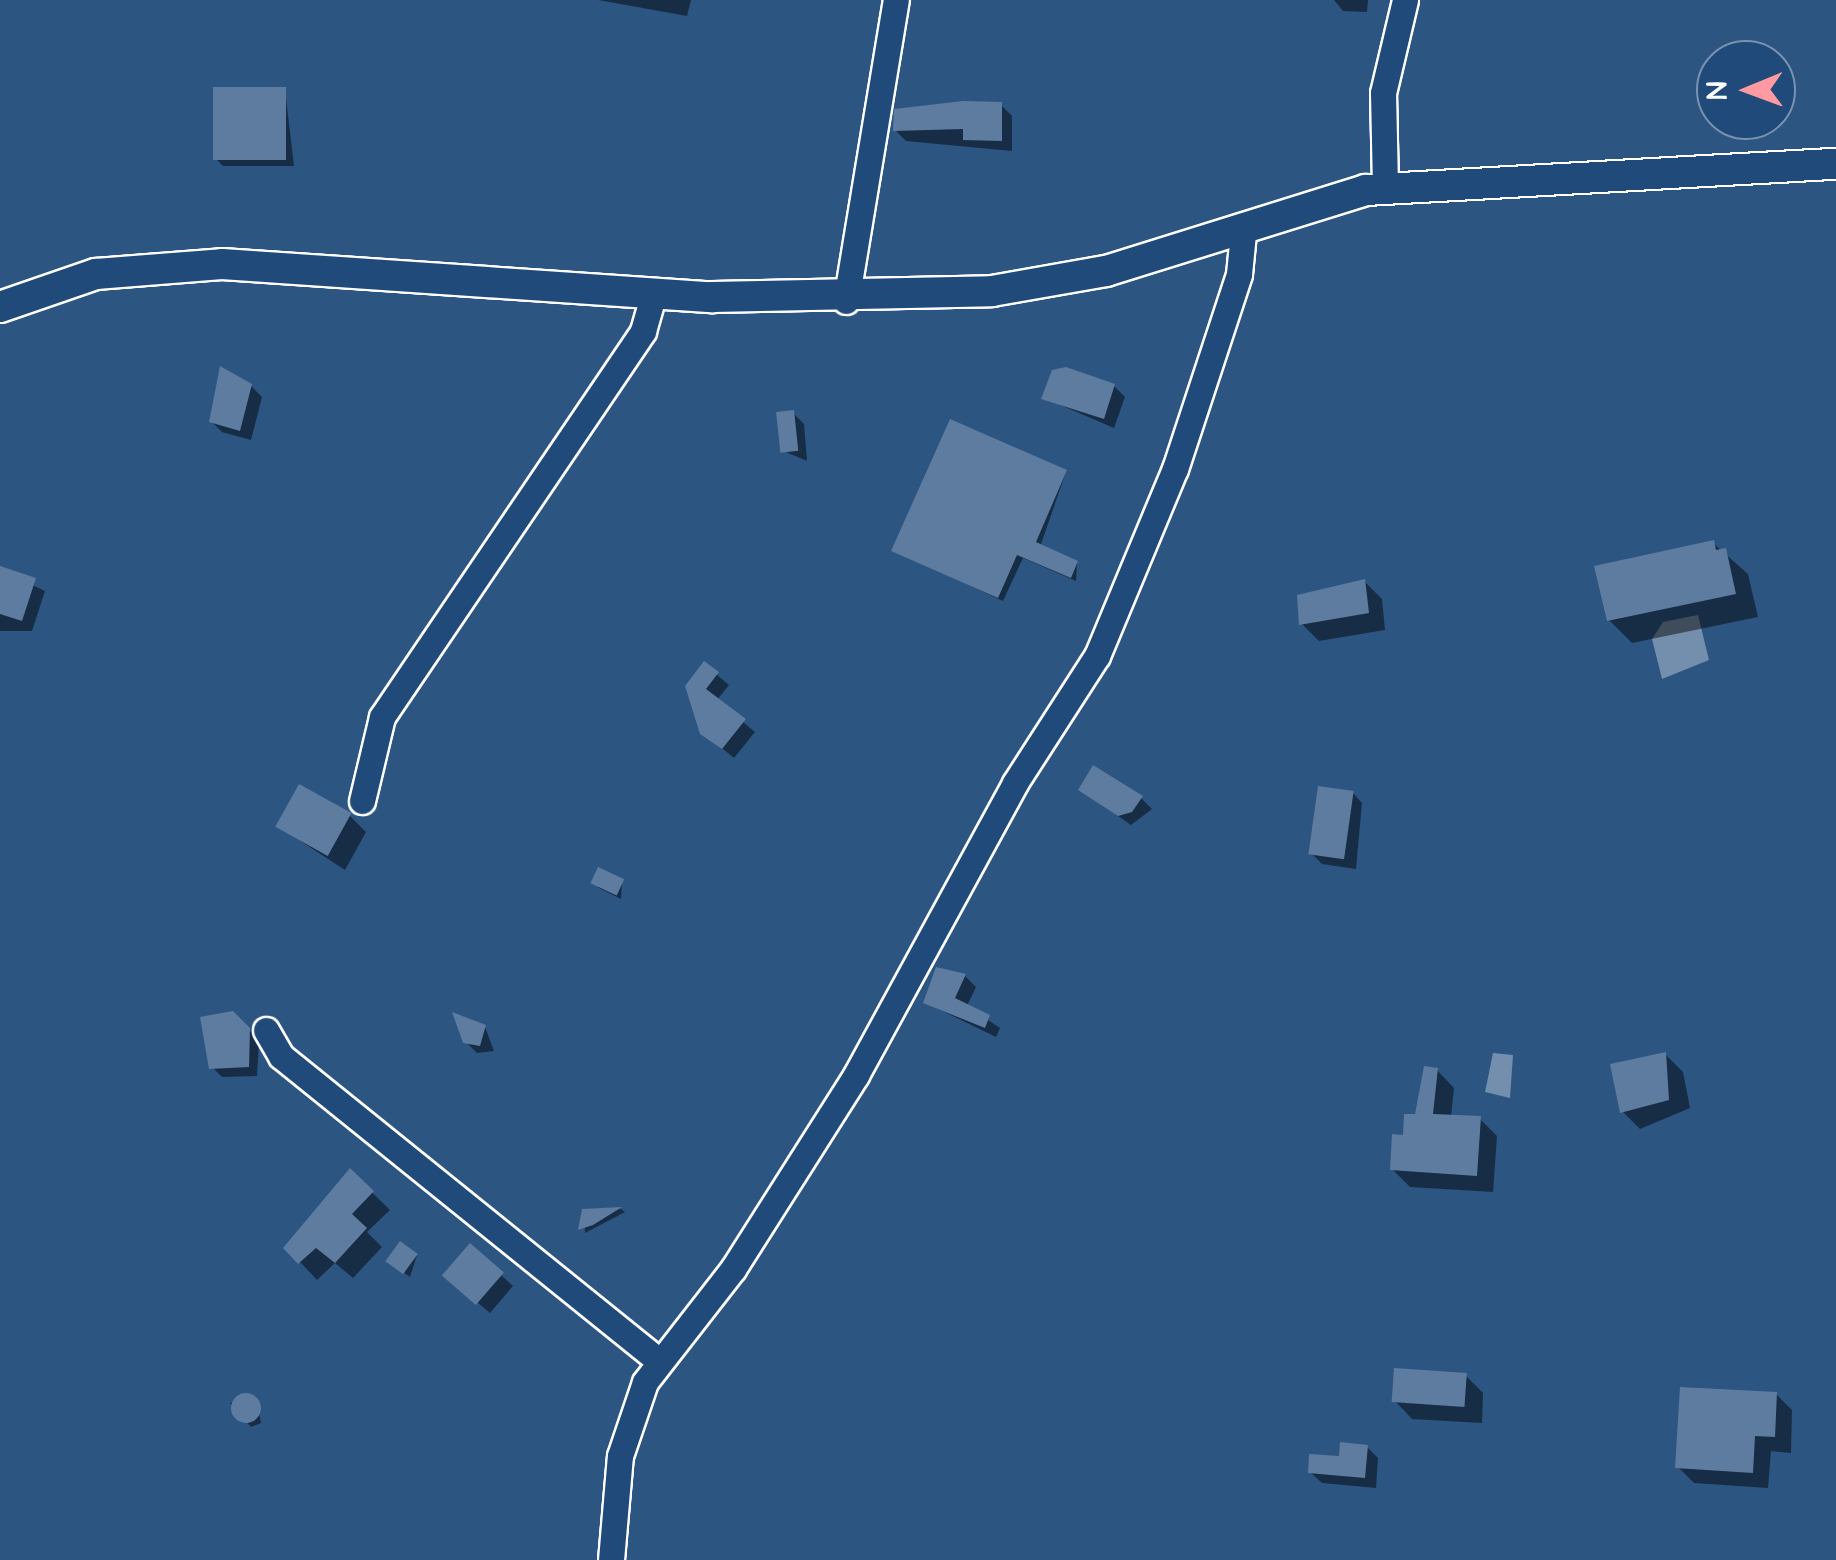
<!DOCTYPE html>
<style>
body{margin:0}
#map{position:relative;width:1836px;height:1560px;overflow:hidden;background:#2c5582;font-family:"Architects Daughter",sans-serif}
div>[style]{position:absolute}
.water>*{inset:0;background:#748fad}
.shadow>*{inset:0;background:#0007}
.building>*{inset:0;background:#5e7c9f;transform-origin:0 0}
.round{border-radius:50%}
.roads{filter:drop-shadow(2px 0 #fff) drop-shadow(-2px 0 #fff) drop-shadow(0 2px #fff) drop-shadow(0 -2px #fff)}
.minor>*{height:25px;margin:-12.5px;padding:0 12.5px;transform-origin:12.5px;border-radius:12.5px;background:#1f4a7a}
.major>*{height:30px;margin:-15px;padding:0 15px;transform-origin:15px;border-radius:15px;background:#1f4a7a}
span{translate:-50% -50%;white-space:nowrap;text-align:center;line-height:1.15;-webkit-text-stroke:8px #1f4a7a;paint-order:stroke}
.north{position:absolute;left:1696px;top:40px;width:100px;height:100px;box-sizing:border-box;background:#1f4a7a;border:2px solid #7992af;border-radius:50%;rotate:269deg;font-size:28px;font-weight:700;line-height:40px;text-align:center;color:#fff}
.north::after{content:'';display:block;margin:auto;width:35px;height:45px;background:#ff9aa2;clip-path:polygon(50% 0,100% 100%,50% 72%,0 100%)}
</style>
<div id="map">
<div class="water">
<div style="clip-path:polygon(1698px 615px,1709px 660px,1662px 679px,1652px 639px,1663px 622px)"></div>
<div style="clip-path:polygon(1493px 1053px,1513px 1055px,1510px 1098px,1485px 1092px)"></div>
</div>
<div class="shadow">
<div style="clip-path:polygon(598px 0,691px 0,687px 16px)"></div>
<div style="clip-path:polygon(1334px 0,1368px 0,1367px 12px,1343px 11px)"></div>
<div style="clip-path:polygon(285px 90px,294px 166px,223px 166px,216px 159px)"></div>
<div style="clip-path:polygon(1001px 105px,1012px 116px,1012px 151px,906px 141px,895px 130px)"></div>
<div style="clip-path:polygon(251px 386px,262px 397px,251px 440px,222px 432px,211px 421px)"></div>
<div style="clip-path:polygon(1114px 386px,1125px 397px,1114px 428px,1044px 398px)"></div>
<div style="clip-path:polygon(793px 413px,804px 424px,807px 461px,781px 450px)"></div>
<div style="clip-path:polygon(1066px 472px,1040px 547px,1077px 563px,1076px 581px,1023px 558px,1003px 601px,894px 550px)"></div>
<div style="clip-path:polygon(1713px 543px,1748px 574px,1758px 617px,1632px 643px,1609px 620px)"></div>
<div style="clip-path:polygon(0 569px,45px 591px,32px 631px,0 631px)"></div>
<div style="clip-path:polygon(1365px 582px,1382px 599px,1385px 630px,1319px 641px,1302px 624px)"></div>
<div style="clip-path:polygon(704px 664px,729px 685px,717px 700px,755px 732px,734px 758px,702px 732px)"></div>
<div style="clip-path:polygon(1081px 790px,1141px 798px,1152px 809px,1131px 825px)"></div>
<div style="clip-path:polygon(1353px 793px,1362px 803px,1356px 869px,1322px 864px,1312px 854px)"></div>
<div style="clip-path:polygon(349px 815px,366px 832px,345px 870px,279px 827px)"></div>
<div style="clip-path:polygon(622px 881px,621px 899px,597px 887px)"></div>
<div style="clip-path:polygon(965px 976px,976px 987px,967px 1006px,1000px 1028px,996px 1037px,926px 1003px)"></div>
<div style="clip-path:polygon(232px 1014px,259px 1040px,257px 1076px,222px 1077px,212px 1067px)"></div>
<div style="clip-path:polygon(485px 1027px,494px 1051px,477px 1053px,466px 1042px)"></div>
<div style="clip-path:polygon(1666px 1055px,1683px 1072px,1690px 1108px,1640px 1129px,1623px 1112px)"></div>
<div style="clip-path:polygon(1437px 1070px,1454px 1088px,1451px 1117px,1480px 1119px,1497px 1136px,1493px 1192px,1410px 1187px,1392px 1169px)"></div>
<div style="clip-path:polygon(350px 1171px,390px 1210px,367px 1232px,382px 1247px,353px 1278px,335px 1263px,317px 1280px,287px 1248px)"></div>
<div style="clip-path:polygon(584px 1212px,621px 1209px,625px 1212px,585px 1233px)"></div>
<div style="clip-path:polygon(470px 1247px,513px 1286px,490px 1313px,457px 1285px)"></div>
<div style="clip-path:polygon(417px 1255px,410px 1277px,389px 1262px)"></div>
<div style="clip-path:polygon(1466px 1376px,1483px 1393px,1482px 1423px,1412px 1419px,1395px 1401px)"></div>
<div style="clip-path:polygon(1776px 1394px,1792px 1410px,1791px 1453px,1771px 1451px,1768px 1488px,1694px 1483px,1678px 1467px)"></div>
<div style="clip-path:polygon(256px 1396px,261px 1423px,251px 1427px,230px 1403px)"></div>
<div style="clip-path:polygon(1367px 1447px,1378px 1458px,1376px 1488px,1322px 1483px,1310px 1472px)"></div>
</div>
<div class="building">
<div style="left:213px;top:87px;width:73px;height:73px"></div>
<div style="clip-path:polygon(963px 101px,1002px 102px,1002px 141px,963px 140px,963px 129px,893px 131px,894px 109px)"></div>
<div style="clip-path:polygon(220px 366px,252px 384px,240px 431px,209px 422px)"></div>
<div style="clip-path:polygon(1066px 367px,1115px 384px,1104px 419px,1041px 399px,1052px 370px)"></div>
<div style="left:794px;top:410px;width:41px;height:18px;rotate:84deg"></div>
<div style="clip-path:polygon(950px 419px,1067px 470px,1036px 542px,1078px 561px,1071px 578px,1017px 555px,998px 598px,891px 551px)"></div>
<div style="clip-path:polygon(1714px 540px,1716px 550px,1726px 548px,1736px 594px,1607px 621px,1594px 566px)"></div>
<div style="clip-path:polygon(0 566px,36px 578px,22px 621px,0 614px)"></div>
<div style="clip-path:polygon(1365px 579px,1369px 613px,1299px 625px,1297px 595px)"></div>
<div style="clip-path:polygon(704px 661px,719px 672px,706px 689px,746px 719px,722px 749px,700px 734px,685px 686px)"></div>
<div style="clip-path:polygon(1093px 765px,1143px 796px,1132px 812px,1118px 816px,1078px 790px)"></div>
<div style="left:299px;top:784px;width:60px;height:49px;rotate:29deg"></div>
<div style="left:1318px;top:786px;width:36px;height:69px;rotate:8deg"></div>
<div style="left:598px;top:867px;width:29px;height:18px;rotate:25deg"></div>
<div style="clip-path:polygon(936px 967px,966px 974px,955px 998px,990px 1015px,985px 1028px,923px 1003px)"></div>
<div style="clip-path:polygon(233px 1011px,250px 1028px,249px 1067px,209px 1069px,200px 1017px)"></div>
<div style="clip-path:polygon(452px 1012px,486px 1025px,480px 1046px,463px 1043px)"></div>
<div style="clip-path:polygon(1666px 1052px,1669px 1100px,1620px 1113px,1610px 1064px)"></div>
<div style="clip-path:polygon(1424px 1066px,1438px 1068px,1433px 1114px,1481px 1116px,1477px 1176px,1390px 1170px,1392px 1134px,1403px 1135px,1404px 1114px,1415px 1114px)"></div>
<div style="clip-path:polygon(350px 1168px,374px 1191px,352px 1214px,367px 1228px,335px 1263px,316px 1248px,298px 1264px,283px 1248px)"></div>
<div style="clip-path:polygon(622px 1207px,593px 1225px,578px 1230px,582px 1209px)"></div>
<div style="left:400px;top:1241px;width:22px;height:25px;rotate:36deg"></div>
<div style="left:470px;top:1243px;width:45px;height:43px;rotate:41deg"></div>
<div style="left:1394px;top:1368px;width:73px;height:34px;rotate:4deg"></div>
<div style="clip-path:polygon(1680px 1387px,1777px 1392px,1775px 1437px,1755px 1436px,1753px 1473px,1675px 1468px)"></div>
<div class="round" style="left:231px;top:1393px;width:30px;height:30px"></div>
<div style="clip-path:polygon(1340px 1442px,1368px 1445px,1365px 1478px,1308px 1473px,1309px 1454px,1339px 1456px)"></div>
</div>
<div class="roads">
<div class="minor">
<div style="left:1385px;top:187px;width:94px;rotate:-91.2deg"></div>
<div style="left:1383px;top:93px;width:96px;rotate:-76.7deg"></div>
<div style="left:846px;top:301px;width:305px;rotate:-80.6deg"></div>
<div style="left:362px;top:801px;width:86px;rotate:-76.6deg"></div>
<div style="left:382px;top:717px;width:466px;rotate:-55.9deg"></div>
<div style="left:643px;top:331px;width:40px;rotate:-74deg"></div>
<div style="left:266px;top:1030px;width:30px;rotate:60deg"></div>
<div style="left:281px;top:1056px;width:486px;rotate:38.9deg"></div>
<div style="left:611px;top:1560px;width:104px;rotate:-85.1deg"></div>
<div style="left:620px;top:1456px;width:78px;rotate:-71.3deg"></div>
<div style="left:645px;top:1382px;width:143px;rotate:-52.1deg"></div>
<div style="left:733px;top:1269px;width:230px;rotate:-57.6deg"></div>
<div style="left:856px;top:1075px;width:332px;rotate:-61.4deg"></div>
<div style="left:1015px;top:783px;width:151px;rotate:-57.2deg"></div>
<div style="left:1097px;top:656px;width:203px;rotate:-67.4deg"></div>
<div style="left:1175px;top:469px;width:205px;rotate:-71.8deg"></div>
<div style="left:1239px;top:274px;width:41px;rotate:-84.4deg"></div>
</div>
<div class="major">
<div style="left:0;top:307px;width:102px;rotate:-19deg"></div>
<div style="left:96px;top:274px;width:126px;rotate:-4.5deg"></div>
<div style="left:222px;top:264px;width:491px;rotate:3.9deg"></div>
<div style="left:712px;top:297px;width:280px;rotate:-1.2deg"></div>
<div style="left:992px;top:291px;width:116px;rotate:-10deg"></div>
<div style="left:1106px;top:271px;width:272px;rotate:-17.3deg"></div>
<div style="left:1366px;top:190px;width:471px;rotate:-3.2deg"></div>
</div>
</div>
<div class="north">N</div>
</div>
